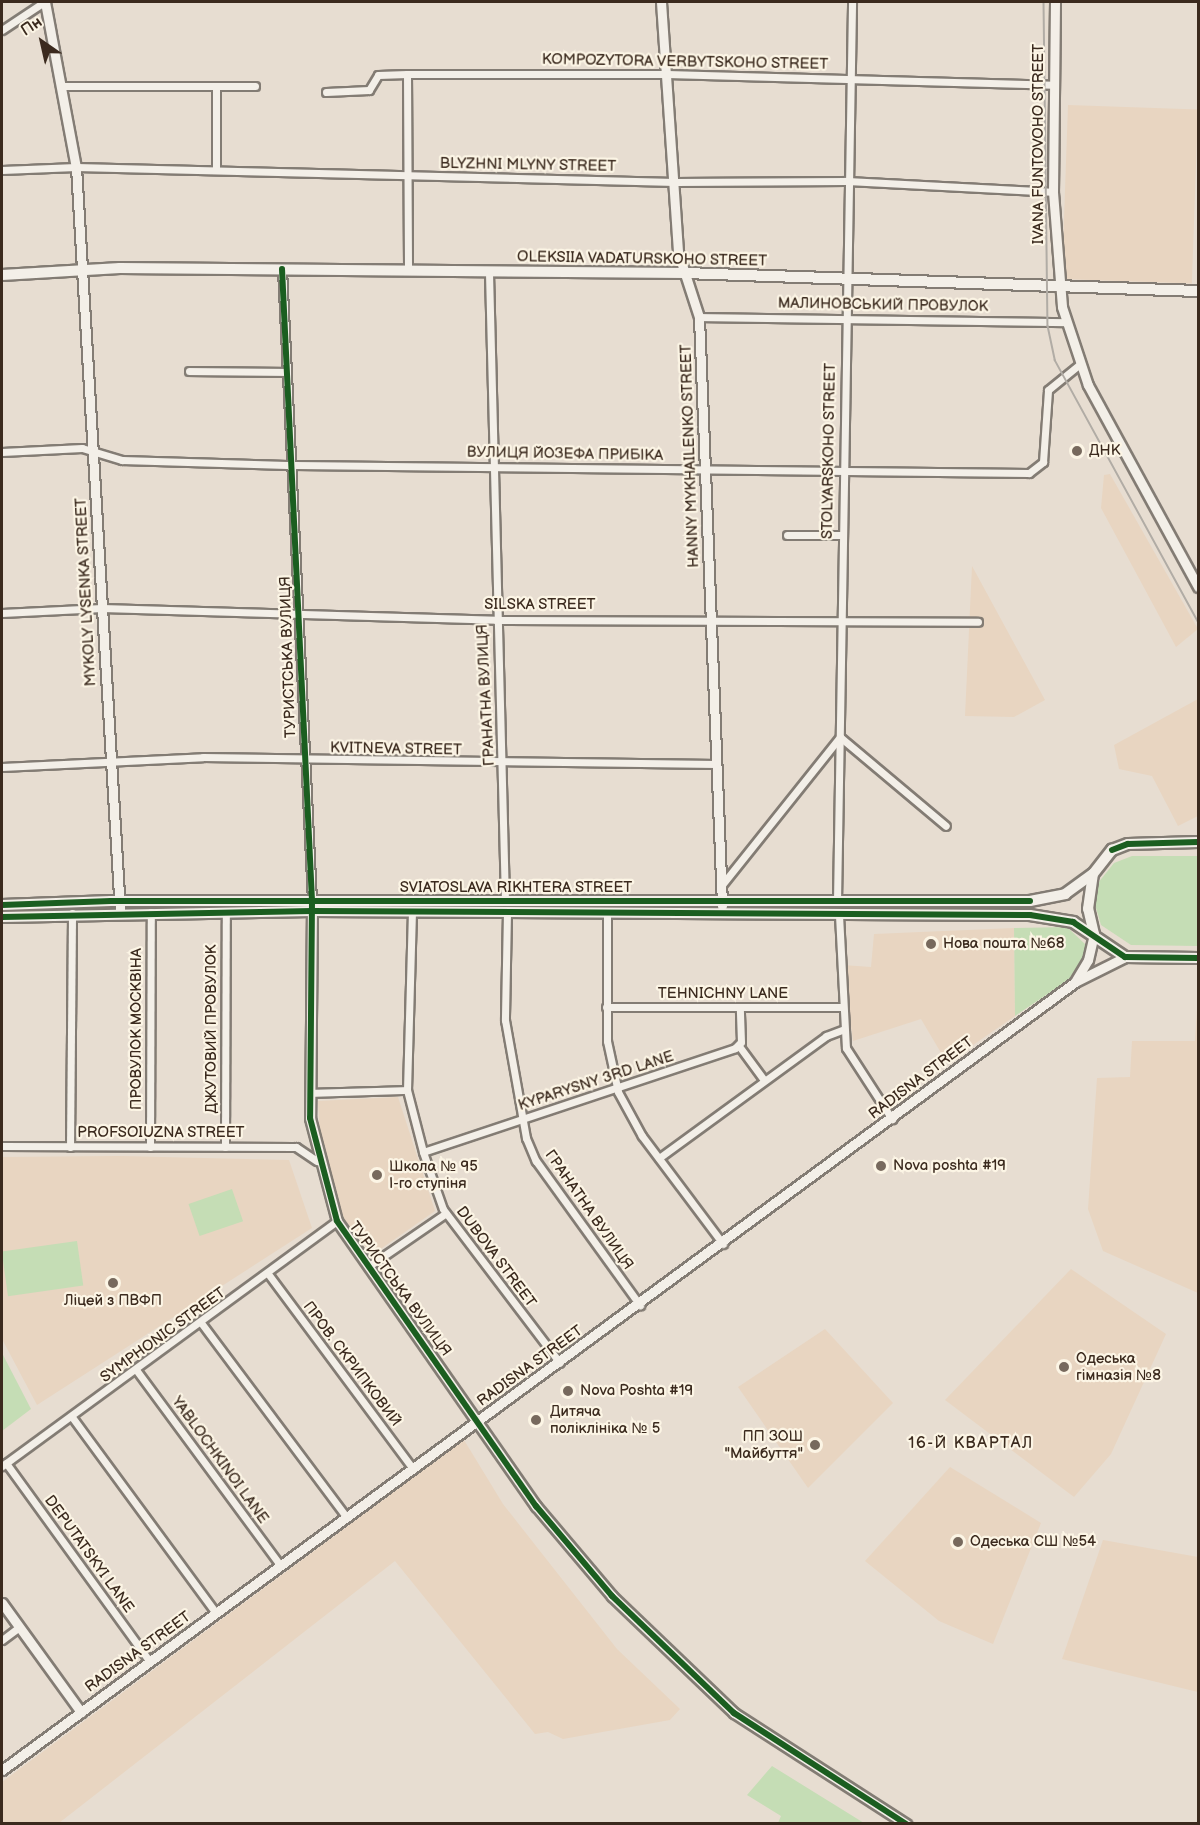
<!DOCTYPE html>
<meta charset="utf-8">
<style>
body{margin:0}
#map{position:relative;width:1200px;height:1825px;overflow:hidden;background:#e7ddd1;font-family:"Balsamiq Sans",sans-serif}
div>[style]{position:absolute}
.built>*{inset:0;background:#e8d5c1;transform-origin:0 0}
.green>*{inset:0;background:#c5ddb5;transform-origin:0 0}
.roads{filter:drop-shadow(2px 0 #837c74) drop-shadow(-2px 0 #837c74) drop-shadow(0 2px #837c74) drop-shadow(0 -2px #837c74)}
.minor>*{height:7px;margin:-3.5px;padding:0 3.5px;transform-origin:3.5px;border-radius:3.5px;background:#f3efe8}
.tertiary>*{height:9px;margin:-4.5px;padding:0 4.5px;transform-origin:4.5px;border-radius:4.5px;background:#f3efe8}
.secondary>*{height:10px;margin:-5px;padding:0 5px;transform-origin:5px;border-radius:5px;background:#f3efe8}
.tram>*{height:1.5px;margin:-0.75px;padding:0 0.75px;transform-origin:0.75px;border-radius:0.75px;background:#b1aca5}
.cycleway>*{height:6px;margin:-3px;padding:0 3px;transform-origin:3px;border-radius:3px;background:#1b5e20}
.dots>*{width:16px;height:16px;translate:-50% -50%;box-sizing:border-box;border:3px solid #fcf5e5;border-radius:50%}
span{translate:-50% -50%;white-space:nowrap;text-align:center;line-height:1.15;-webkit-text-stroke:4.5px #fcf5e5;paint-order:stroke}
.street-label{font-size:15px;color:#3b2a1e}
.poi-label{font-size:15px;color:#3b2a1e}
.left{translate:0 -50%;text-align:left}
.right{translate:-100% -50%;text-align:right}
.neighbourhood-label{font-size:16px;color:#3b2a1e;letter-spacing:1.5px}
.frame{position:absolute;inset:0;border:3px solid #3b2a1e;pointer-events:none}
.north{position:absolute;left:12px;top:12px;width:60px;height:60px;-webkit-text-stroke:4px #fcf5e5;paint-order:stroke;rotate:326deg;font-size:16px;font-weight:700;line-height:24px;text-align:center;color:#3b2a1e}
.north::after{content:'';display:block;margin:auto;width:21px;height:27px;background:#3b2a1e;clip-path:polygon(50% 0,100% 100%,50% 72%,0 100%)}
</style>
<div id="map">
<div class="built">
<div style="left:1068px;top:105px;width:130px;height:174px;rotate:2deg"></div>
<div style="clip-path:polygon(1110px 474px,1198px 629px,1176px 647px,1101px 508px,1104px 475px)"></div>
<div style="clip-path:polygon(972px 566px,1045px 700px,1014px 717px,965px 716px)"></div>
<div style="clip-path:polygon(1198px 699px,1198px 816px,1178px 826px,1152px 776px,1119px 769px,1114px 745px)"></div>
<div style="clip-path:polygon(1014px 928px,1015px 1016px,947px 1063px,921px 1019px,853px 1041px,843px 965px,871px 967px,874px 934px)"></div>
<div style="clip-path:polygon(1198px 994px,1198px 1293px,1103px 1251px,1088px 1209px,1097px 1078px,1130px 1077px,1132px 1041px,1195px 1041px)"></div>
<div style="clip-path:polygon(398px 1097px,435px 1211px,372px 1255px,344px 1219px,320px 1140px,318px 1101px)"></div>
<div style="clip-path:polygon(120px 1156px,289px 1160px,312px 1228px,37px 1405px,2px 1339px,2px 1157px)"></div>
<div style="clip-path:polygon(1071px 1269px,1166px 1334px,1111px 1454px,1074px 1497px,945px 1400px)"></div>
<div style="clip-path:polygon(825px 1329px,893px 1403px,808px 1488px,738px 1387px)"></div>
<div style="clip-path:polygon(464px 1440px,503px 1504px,617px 1649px,680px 1709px,670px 1720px,563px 1739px,548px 1732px,535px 1734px,395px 1561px,59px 1823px,2px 1823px,2px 1782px)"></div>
<div style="clip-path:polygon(950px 1467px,1041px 1523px,993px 1644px,939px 1621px,865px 1561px)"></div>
<div style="clip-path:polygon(1103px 1540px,1198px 1557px,1198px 1692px,1062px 1659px)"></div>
</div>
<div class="green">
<div style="clip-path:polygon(1132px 856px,1198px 856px,1198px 946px,1131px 945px,1101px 925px,1094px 901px,1098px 883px,1114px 863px)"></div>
<div style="clip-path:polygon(1067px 927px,1086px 945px,1079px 973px,1015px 1016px,1014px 928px)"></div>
<div style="left:232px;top:1189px;width:34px;height:46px;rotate:71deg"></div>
<div style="left:77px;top:1241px;width:45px;height:76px;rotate:82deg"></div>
<div style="clip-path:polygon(2px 1353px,31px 1409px,2px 1431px)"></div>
<div style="clip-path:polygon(772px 1766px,864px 1823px,778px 1823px,781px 1816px,747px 1795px)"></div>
</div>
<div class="roads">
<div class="minor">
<div style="left:2px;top:30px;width:50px;rotate:-33.7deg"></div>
<div style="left:407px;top:74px;width:197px;rotate:89.7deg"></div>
<div style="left:64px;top:86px;width:191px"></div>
<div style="left:326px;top:92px;width:43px;rotate:-2.7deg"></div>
<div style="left:369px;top:90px;width:17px;rotate:-59deg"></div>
<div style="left:378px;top:75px;width:29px;rotate:-2deg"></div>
<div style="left:407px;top:74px;width:260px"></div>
<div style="left:667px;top:74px;width:386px;rotate:1.6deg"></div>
<div style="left:216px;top:169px;width:83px;rotate:-90deg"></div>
<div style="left:2px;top:170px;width:74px;rotate:-2.3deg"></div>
<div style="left:76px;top:167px;width:599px;rotate:1.43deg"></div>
<div style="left:675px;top:182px;width:171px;rotate:-0.3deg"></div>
<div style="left:846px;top:181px;width:207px;rotate:3deg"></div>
<div style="left:282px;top:269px;width:632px;rotate:87.28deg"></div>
<div style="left:489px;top:273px;width:627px;rotate:88.54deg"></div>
<div style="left:699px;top:317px;width:367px;rotate:0.8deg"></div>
<div style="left:189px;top:371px;width:98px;rotate:0.6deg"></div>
<div style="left:2px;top:452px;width:80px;rotate:-2.9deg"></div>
<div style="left:82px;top:448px;width:42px;rotate:16.7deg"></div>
<div style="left:122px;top:460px;width:173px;rotate:1.7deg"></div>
<div style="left:295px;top:465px;width:734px;rotate:0.62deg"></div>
<div style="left:1029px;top:473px;width:18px;rotate:-38deg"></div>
<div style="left:1043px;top:462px;width:72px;rotate:-86deg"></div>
<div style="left:1048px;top:390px;width:41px;rotate:-39.1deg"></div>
<div style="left:787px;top:535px;width:54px"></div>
<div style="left:2px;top:613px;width:100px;rotate:-2.9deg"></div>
<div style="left:102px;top:608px;width:394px;rotate:1.7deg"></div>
<div style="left:496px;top:620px;width:482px;rotate:0.2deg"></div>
<div style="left:2px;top:767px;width:201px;rotate:-2.8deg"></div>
<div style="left:203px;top:757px;width:513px;rotate:0.78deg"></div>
<div style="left:721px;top:886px;width:191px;rotate:-51.4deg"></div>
<div style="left:840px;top:737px;width:138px;rotate:40deg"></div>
<div style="left:837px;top:901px;width:899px;rotate:-89.04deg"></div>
<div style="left:412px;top:911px;width:179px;rotate:91.6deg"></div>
<div style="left:407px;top:1090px;width:64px;rotate:75.5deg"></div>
<div style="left:423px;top:1152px;width:60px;rotate:70.7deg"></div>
<div style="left:443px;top:1209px;width:193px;rotate:52.8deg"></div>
<div style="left:507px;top:912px;width:108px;rotate:91.1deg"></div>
<div style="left:505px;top:1020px;width:120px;rotate:79.9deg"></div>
<div style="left:526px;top:1138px;width:25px;rotate:67deg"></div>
<div style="left:536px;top:1161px;width:178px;rotate:54.2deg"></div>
<div style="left:607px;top:912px;width:129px;rotate:90deg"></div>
<div style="left:607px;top:1041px;width:52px;rotate:77.8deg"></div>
<div style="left:618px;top:1092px;width:50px;rotate:61.4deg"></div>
<div style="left:642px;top:1136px;width:135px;rotate:53.1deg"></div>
<div style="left:839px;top:915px;width:133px;rotate:87deg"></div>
<div style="left:846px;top:1048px;width:85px;rotate:57.1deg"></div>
<div style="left:606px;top:1007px;width:234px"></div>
<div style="left:739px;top:1046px;width:42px;rotate:53.7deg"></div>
<div style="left:311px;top:1093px;width:96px;rotate:-1.8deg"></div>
<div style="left:2px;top:1146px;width:294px;rotate:0.2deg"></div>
<div style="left:296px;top:1147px;width:25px;rotate:34deg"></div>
<div style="left:70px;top:1147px;width:234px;rotate:-89.5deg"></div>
<div style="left:150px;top:1147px;width:235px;rotate:-89.8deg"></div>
<div style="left:225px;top:1147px;width:235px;rotate:-89.8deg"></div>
<div style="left:423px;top:1152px;width:329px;rotate:-18.4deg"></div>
<div style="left:735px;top:1048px;width:8px;rotate:-45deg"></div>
<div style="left:741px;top:1042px;width:35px;rotate:-92deg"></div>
<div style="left:659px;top:1158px;width:207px;rotate:-36.1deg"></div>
<div style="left:826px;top:1036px;width:17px;rotate:-21deg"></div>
<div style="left:369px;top:1266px;width:93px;rotate:-34.5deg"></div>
<div style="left:269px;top:1275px;width:242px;rotate:53.4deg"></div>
<div style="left:202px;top:1324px;width:242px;rotate:53.2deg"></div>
<div style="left:137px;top:1371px;width:242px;rotate:53.6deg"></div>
<div style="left:72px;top:1417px;width:243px;rotate:53.7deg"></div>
<div style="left:6px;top:1463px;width:246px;rotate:54.1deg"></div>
<div style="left:2px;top:1466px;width:415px;rotate:-36.2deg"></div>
<div style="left:2px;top:1640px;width:21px;rotate:-37deg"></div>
</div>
<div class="tertiary">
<div style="left:45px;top:2px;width:168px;rotate:79.4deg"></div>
<div style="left:76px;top:167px;width:746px;rotate:86.62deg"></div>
<div style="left:661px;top:2px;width:251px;rotate:86.1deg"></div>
<div style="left:678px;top:252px;width:68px;rotate:72.1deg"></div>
<div style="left:699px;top:317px;width:589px;rotate:87.76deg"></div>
<div style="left:1055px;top:2px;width:190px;rotate:90.6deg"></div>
<div style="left:1053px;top:192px;width:115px;rotate:85.5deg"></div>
<div style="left:1062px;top:307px;width:82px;rotate:71.6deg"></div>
<div style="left:1088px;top:385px;width:230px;rotate:61.4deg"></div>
<div style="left:312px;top:906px;width:212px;rotate:90.5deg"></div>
<div style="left:310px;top:1118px;width:106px;rotate:75.3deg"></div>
<div style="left:337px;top:1221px;width:348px;rotate:55.1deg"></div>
<div style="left:536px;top:1506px;width:118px;rotate:49.8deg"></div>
<div style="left:612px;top:1596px;width:169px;rotate:43.8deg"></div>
<div style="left:734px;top:1713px;width:205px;rotate:32.8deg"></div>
<div style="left:1076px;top:980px;width:23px;rotate:-59deg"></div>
<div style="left:1088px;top:960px;width:27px;rotate:-77deg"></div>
<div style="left:2px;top:1603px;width:135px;rotate:54.1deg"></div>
<div style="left:2px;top:1770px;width:1331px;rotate:-36.29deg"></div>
<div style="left:1075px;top:982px;width:56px;rotate:-26.6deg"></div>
</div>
<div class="secondary">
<div style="left:2px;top:275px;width:118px;rotate:-3.4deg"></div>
<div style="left:120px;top:268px;width:565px;rotate:0.51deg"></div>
<div style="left:685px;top:273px;width:513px;rotate:2.01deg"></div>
<div style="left:2px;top:905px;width:109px;rotate:-2.1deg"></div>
<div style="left:111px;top:901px;width:919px"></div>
<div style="left:1030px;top:901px;width:36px;rotate:-11deg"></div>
<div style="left:1065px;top:894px;width:34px;rotate:-36deg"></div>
<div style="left:2px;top:917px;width:310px;rotate:-1.1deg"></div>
<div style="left:312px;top:911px;width:718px;rotate:0.32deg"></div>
<div style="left:1030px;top:915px;width:44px;rotate:9.2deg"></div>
<div style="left:1073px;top:922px;width:63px;rotate:33.9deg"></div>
<div style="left:1125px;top:957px;width:73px;rotate:0.8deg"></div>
<div style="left:1094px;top:934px;width:26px;rotate:-103deg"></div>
<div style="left:1088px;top:909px;width:35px;rotate:-82deg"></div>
<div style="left:1093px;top:874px;width:31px;rotate:-52deg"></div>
<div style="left:1112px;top:850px;width:17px;rotate:-21deg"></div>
<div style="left:1128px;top:844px;width:70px;rotate:-1.6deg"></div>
</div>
</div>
<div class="tram">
<div style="left:1044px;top:2px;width:324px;rotate:89.3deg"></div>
<div style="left:1048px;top:326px;width:35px;rotate:78deg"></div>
<div style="left:1055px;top:360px;width:298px;rotate:61.3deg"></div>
</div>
<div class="cycleway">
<div style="left:282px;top:269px;width:632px;rotate:87.28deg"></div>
<div style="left:312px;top:900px;width:218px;rotate:90.5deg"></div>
<div style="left:310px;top:1118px;width:106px;rotate:75.3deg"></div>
<div style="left:337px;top:1221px;width:348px;rotate:55.1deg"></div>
<div style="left:536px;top:1506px;width:118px;rotate:49.8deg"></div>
<div style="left:612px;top:1596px;width:169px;rotate:43.8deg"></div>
<div style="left:734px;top:1713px;width:205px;rotate:32.8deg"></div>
<div style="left:1112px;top:850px;width:17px;rotate:-21deg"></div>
<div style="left:1128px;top:844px;width:70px;rotate:-1.6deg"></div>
<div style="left:2px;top:905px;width:109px;rotate:-2.1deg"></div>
<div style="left:111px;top:901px;width:919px"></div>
<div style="left:2px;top:917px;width:310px;rotate:-1.1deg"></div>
<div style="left:312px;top:911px;width:718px;rotate:0.32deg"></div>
<div style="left:1030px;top:915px;width:44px;rotate:9.2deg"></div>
<div style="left:1073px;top:922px;width:63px;rotate:33.9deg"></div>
<div style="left:1125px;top:957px;width:73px;rotate:0.8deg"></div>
</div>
<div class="dots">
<div style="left:1077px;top:451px;background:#77695d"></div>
<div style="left:931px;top:944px;background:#77695d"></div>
<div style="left:881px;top:1166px;background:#77695d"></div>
<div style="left:377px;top:1175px;background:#77695d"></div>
<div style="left:113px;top:1283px;background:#77695d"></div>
<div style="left:1064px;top:1367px;background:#77695d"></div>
<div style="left:568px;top:1391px;background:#77695d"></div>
<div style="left:536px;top:1420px;background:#77695d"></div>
<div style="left:815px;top:1445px;background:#77695d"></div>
<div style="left:958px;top:1542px;background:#77695d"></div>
</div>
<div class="street-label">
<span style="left:685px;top:62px;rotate:1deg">KOMPOZYTORA VERBYTSKOHO STREET</span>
<span style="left:1039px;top:144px;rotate:-90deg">IVANA FUNTOVOHO STREET</span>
<span style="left:528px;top:165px;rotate:1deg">BLYZHNI MLYNY STREET</span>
<span style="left:642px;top:259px;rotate:1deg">OLEKSIIA VADATURSKOHO STREET</span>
<span style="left:883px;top:305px;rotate:1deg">МАЛИНОВСЬКИЙ ПРОВУЛОК</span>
<span style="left:829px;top:451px;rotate:-89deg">STOLYARSKOHO STREET</span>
<span style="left:565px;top:454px;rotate:1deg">ВУЛИЦЯ ЙОЗЕФА ПРИБІКА</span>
<span style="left:690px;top:456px;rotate:-92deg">HANNY MYKHAILENKO STREET</span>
<span style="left:86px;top:592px;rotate:-93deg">MYKOLY LYSENKA STREET</span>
<span style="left:540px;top:605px">SILSKA STREET</span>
<span style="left:288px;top:657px;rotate:-92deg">ТУРИСТСЬКА ВУЛИЦЯ</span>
<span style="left:486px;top:695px;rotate:-93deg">ГРАНАТНА ВУЛИЦЯ</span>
<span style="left:396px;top:749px;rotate:1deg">KVITNEVA STREET</span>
<span style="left:516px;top:888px">SVIATOSLAVA RIKHTERA STREET</span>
<span style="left:723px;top:994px">TEHNICHNY LANE</span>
<span style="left:137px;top:1029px;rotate:-90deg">ПРОВУЛОК МОСКВІНА</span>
<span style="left:212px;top:1029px;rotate:-90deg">ДЖУТОВИЙ ПРОВУЛОК</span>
<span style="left:921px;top:1078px;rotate:-37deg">RADISNA STREET</span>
<span style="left:596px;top:1081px;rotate:-18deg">KYPARYSNY 3RD LANE</span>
<span style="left:161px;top:1133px">PROFSOIUZNA STREET</span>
<span style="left:589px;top:1210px;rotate:55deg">ГРАНАТНА ВУЛИЦЯ</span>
<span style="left:496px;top:1257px;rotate:53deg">DUBOVA STREET</span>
<span style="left:400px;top:1289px;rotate:54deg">ТУРИСТСЬКА ВУЛИЦЯ</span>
<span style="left:163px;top:1335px;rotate:-36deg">SYMPHONIC STREET</span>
<span style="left:352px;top:1364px;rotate:53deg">ПРОВ. СКРИПКОВИЙ</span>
<span style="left:530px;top:1366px;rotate:-36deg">RADISNA STREET</span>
<span style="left:220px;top:1460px;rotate:54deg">YABLOCHKINOI LANE</span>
<span style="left:89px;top:1554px;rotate:54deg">DEPUTATSKYI LANE</span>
<span style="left:138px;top:1652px;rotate:-36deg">RADISNA STREET</span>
</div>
<div class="poi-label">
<span class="left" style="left:1089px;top:451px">ДНК</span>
<span class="left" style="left:943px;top:944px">Нова пошта №68</span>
<span class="left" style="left:389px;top:1175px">Школа № 95<br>І-го ступіня</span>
<span class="left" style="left:893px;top:1166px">Nova poshta #19</span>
<span style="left:113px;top:1301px">Ліцей з ПВФП</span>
<span class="left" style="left:1076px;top:1367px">Одеська<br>гімназія №8</span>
<span class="left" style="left:580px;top:1391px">Nova Poshta #19</span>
<span class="left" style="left:550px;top:1420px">Дитяча<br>поліклініка № 5</span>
<span class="right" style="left:803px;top:1445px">ПП ЗОШ<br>"Майбуття"</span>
<span class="left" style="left:970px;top:1542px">Одеська СШ №54</span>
</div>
<div class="neighbourhood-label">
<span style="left:971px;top:1444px">16-Й КВАРТАЛ</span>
</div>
<div class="frame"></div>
<div class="north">Пн</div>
</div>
